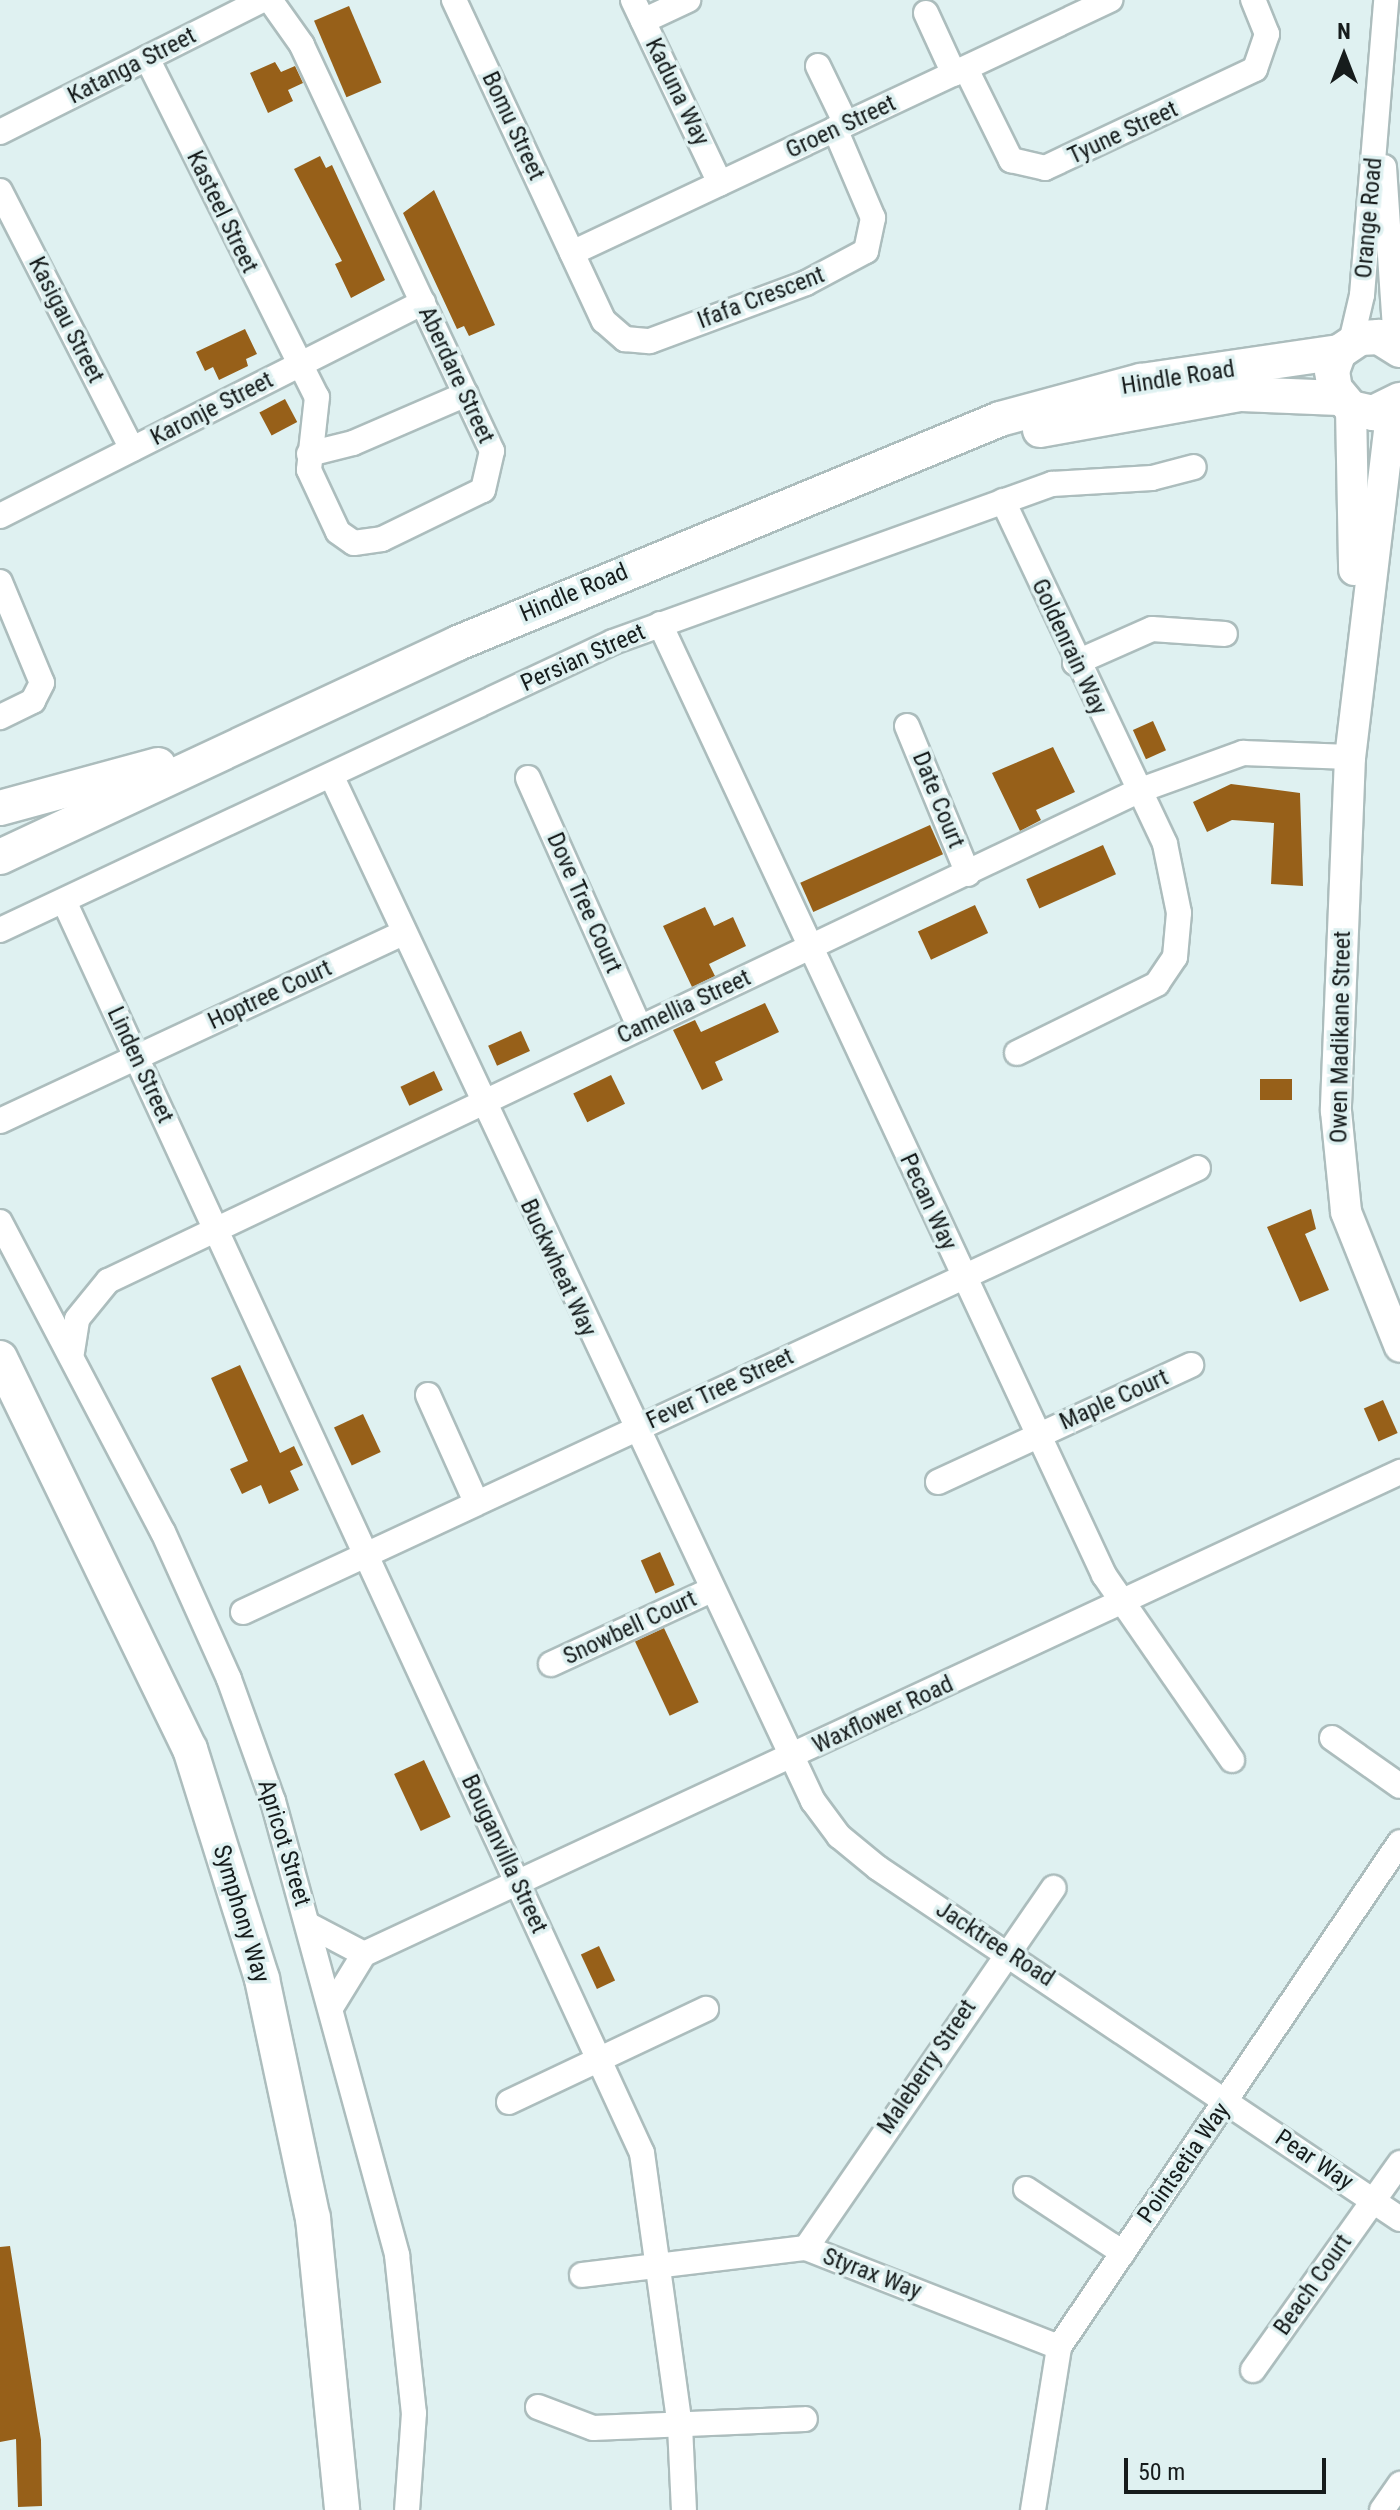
<!DOCTYPE html>
<style>
body{margin:0}
#map{position:relative;width:1400px;height:2510px;overflow:hidden;background:#dff1f1;font-family:"Roboto Condensed",sans-serif}
div>[style]{position:absolute}
.building>*{inset:0;background:#976019;transform-origin:0 0}
.roads{filter:drop-shadow(2px 0 #acbdbd) drop-shadow(-2px 0 #acbdbd) drop-shadow(0 2px #acbdbd) drop-shadow(0 -2px #acbdbd)}
.minor>*{height:24px;margin:-12px;padding:0 12px;transform-origin:12px;border-radius:12px;background:#fff}
.tertiary>*{height:30px;margin:-15px;padding:0 15px;transform-origin:15px;border-radius:15px;background:#fff}
.secondary>*{height:34px;margin:-17px;padding:0 17px;transform-origin:17px;border-radius:17px;background:#fff}
span{translate:-50% -50%;white-space:nowrap;text-align:center;line-height:1.15;-webkit-text-stroke:7px #dff1f1;paint-order:stroke}
.street-label{font-size:24px;color:#161c1c}
.north{position:absolute;left:1304px;top:16px;width:80px;height:80px;-webkit-text-stroke:6px #dff1f1;paint-order:stroke;rotate:0deg;font-size:22px;font-weight:700;line-height:32px;text-align:center;color:#161c1c}
.north::after{content:'';display:block;margin:auto;width:28px;height:36px;background:#161c1c;clip-path:polygon(50% 0,100% 100%,50% 72%,0 100%)}
.scale{position:absolute;left:1124px;top:2458px;width:202px;height:36px;box-sizing:border-box;border:4px solid #161c1c;border-top:0;padding-left:10px;font-size:24px;line-height:28px;white-space:nowrap;color:#161c1c;-webkit-text-stroke:6px #dff1f1;paint-order:stroke}
</style>
<div id="map">
<div class="building">
<div style="left:349px;top:6px;width:83px;height:38px;rotate:67deg"></div>
<div style="clip-path:polygon(275px 62px,281px 72px,295px 66px,303px 83px,288px 90px,293px 101px,268px 113px,250px 73px)"></div>
<div style="clip-path:polygon(320px 156px,326px 168px,332px 165px,385px 280px,351px 298px,335px 264px,342px 261px,294px 169px)"></div>
<div style="clip-path:polygon(434px 190px,495px 325px,469px 336px,464px 326px,457px 329px,403px 213px)"></div>
<div style="clip-path:polygon(245px 329px,257px 354px,246px 359px,248px 366px,219px 380px,213px 367px,205px 371px,196px 352px)"></div>
<div style="left:285px;top:399px;width:26px;height:29px;rotate:62deg"></div>
<div style="left:1153px;top:721px;width:32px;height:22px;rotate:66deg"></div>
<div style="clip-path:polygon(1053px 747px,1075px 792px,1036px 810px,1041px 820px,1020px 831px,992px 773px)"></div>
<div style="clip-path:polygon(1231px 784px,1300px 793px,1303px 886px,1271px 884px,1274px 823px,1232px 820px,1207px 832px,1193px 802px)"></div>
<div style="left:930px;top:825px;width:32px;height:142px;rotate:66deg"></div>
<div style="left:1103px;top:845px;width:32px;height:84px;rotate:66deg"></div>
<div style="left:975px;top:905px;width:31px;height:63px;rotate:65deg"></div>
<div style="clip-path:polygon(705px 907px,714px 926px,733px 917px,746px 946px,709px 964px,715px 976px,692px 987px,663px 926px)"></div>
<div style="clip-path:polygon(765px 1003px,779px 1032px,715px 1062px,723px 1080px,702px 1090px,673px 1030px,695px 1020px,701px 1032px)"></div>
<div style="left:521px;top:1031px;width:22px;height:36px;rotate:66deg"></div>
<div style="left:434px;top:1071px;width:21px;height:37px;rotate:65deg"></div>
<div style="left:611px;top:1075px;width:32px;height:42px;rotate:64deg"></div>
<div style="left:1260px;top:1079px;width:32px;height:21px"></div>
<div style="clip-path:polygon(1311px 1209px,1316px 1229px,1305px 1234px,1329px 1290px,1300px 1302px,1267px 1227px)"></div>
<div style="clip-path:polygon(240px 1365px,280px 1453px,294px 1446px,303px 1465px,290px 1471px,299px 1490px,269px 1504px,261px 1485px,242px 1494px,230px 1469px,248px 1461px,211px 1378px)"></div>
<div style="left:1383px;top:1400px;width:36px;height:21px;rotate:66deg"></div>
<div style="left:363px;top:1414px;width:42px;height:32px;rotate:65deg"></div>
<div style="left:660px;top:1552px;width:36px;height:21px;rotate:66deg"></div>
<div style="left:664px;top:1628px;width:82px;height:32px;rotate:65deg"></div>
<div style="left:424px;top:1760px;width:63px;height:33px;rotate:65deg"></div>
<div style="left:599px;top:1946px;width:38px;height:20px;rotate:65deg"></div>
<div style="clip-path:polygon(10px 2246px,41px 2440px,42px 2506px,18px 2507px,16px 2439px,0 2442px,0 2247px)"></div>
</div>
<div class="roads">
<div class="minor">
<div style="left:454px;top:0;width:354px;rotate:65deg"></div>
<div style="left:604px;top:321px;width:28px;rotate:41deg"></div>
<div style="left:625px;top:339px;width:25px;rotate:5deg"></div>
<div style="left:650px;top:341px;width:166px;rotate:-20.4deg"></div>
<div style="left:806px;top:283px;width:68px;rotate:-28.1deg"></div>
<div style="left:866px;top:251px;width:34px;rotate:-78deg"></div>
<div style="left:873px;top:218px;width:97px;rotate:-113.1deg"></div>
<div style="left:633px;top:0;width:203px;rotate:64.6deg"></div>
<div style="left:926px;top:13px;width:67px;rotate:65.3deg"></div>
<div style="left:643px;top:21px;width:50px;rotate:-25deg"></div>
<div style="left:147px;top:58px;width:379px;rotate:63.4deg"></div>
<div style="left:317px;top:397px;width:73px;rotate:96.3deg"></div>
<div style="left:309px;top:470px;width:68px;rotate:64.9deg"></div>
<div style="left:338px;top:532px;width:19px;rotate:35deg"></div>
<div style="left:354px;top:543px;width:28px;rotate:-8deg"></div>
<div style="left:382px;top:539px;width:112px;rotate:-25.9deg"></div>
<div style="left:483px;top:490px;width:40px;rotate:-77deg"></div>
<div style="left:492px;top:451px;width:448px;rotate:-115.1deg"></div>
<div style="left:302px;top:45px;width:55px;rotate:-125.4deg"></div>
<div style="left:818px;top:66px;width:64px;rotate:64.2deg"></div>
<div style="left:966px;top:69px;width:102px;rotate:63.7deg"></div>
<div style="left:1011px;top:160px;width:35px;rotate:13deg"></div>
<div style="left:1045px;top:168px;width:232px;rotate:-25.2deg"></div>
<div style="left:1255px;top:69px;width:37px;rotate:-71deg"></div>
<div style="left:1267px;top:34px;width:37px;rotate:-112deg"></div>
<div style="left:0;top:132px;width:294px;rotate:-26.7deg"></div>
<div style="left:1384px;top:167px;width:178px;rotate:86.1deg"></div>
<div style="left:0;top:191px;width:290px;rotate:62.9deg"></div>
<div style="left:572px;top:253px;width:595px;rotate:-25.19deg"></div>
<div style="left:1351px;top:342px;width:48px;rotate:-76.8deg"></div>
<div style="left:1362px;top:295px;width:296px;rotate:-85.3deg"></div>
<div style="left:309px;top:454px;width:45px;rotate:-14deg"></div>
<div style="left:353px;top:443px;width:123px;rotate:-23.4deg"></div>
<div style="left:1003px;top:501px;width:379px;rotate:64.7deg"></div>
<div style="left:1165px;top:844px;width:70px;rotate:78.5deg"></div>
<div style="left:1179px;top:913px;width:44px;rotate:95.2deg"></div>
<div style="left:1175px;top:957px;width:32px;rotate:124deg"></div>
<div style="left:1157px;top:984px;width:156px;rotate:153.8deg"></div>
<div style="left:0;top:516px;width:474px;rotate:-26.8deg"></div>
<div style="left:0;top:582px;width:109px;rotate:67.4deg"></div>
<div style="left:42px;top:683px;width:20px;rotate:117deg"></div>
<div style="left:33px;top:701px;width:37px;rotate:154deg"></div>
<div style="left:660px;top:624px;width:1050px;rotate:64.97deg"></div>
<div style="left:1104px;top:1575px;width:225px;rotate:55.3deg"></div>
<div style="left:1075px;top:663px;width:84px;rotate:-23.8deg"></div>
<div style="left:1152px;top:629px;width:73px;rotate:3.9deg"></div>
<div style="left:907px;top:726px;width:160px;rotate:67.6deg"></div>
<div style="left:331px;top:775px;width:1134px;rotate:64.84deg"></div>
<div style="left:813px;top:1801px;width:44px;rotate:53.4deg"></div>
<div style="left:839px;top:1836px;width:50px;rotate:39.4deg"></div>
<div style="left:878px;top:1868px;width:629px;rotate:33.92deg"></div>
<div style="left:528px;top:778px;width:274px;rotate:65.9deg"></div>
<div style="left:64px;top:901px;width:1379px;rotate:65.22deg"></div>
<div style="left:642px;top:2153px;width:276px;rotate:82.1deg"></div>
<div style="left:680px;top:2426px;width:84px;rotate:87.3deg"></div>
<div style="left:0;top:930px;width:677px;rotate:-25.17deg"></div>
<div style="left:613px;top:642px;width:467px;rotate:-19.8deg"></div>
<div style="left:1052px;top:484px;width:100px;rotate:-3.4deg"></div>
<div style="left:1152px;top:478px;width:43px;rotate:-14.7deg"></div>
<div style="left:0;top:1121px;width:445px;rotate:-25deg"></div>
<div style="left:0;top:1222px;width:350px;rotate:62.3deg"></div>
<div style="left:163px;top:1532px;width:161px;rotate:65.8deg"></div>
<div style="left:229px;top:1679px;width:130px;rotate:70.2deg"></div>
<div style="left:273px;top:1801px;width:471px;rotate:74.7deg"></div>
<div style="left:397px;top:2255px;width:159px;rotate:83.9deg"></div>
<div style="left:414px;top:2413px;width:97px;rotate:94.1deg"></div>
<div style="left:72px;top:1352px;width:33px;rotate:-81deg"></div>
<div style="left:77px;top:1319px;width:49px;rotate:-50.8deg"></div>
<div style="left:108px;top:1281px;width:1141px;rotate:-25.44deg"></div>
<div style="left:1138px;top:791px;width:112px;rotate:-19.9deg"></div>
<div style="left:1243px;top:753px;width:107px;rotate:2.1deg"></div>
<div style="left:428px;top:1395px;width:117px;rotate:65.8deg"></div>
<div style="left:938px;top:1482px;width:279px;rotate:-24.8deg"></div>
<div style="left:243px;top:1612px;width:1053px;rotate:-24.93deg"></div>
<div style="left:551px;top:1664px;width:174px;rotate:-24.8deg"></div>
<div style="left:1332px;top:1738px;width:83px;rotate:35.2deg"></div>
<div style="left:309px;top:1925px;width:62px;rotate:27.8deg"></div>
<div style="left:332px;top:2006px;width:61px;rotate:-58.4deg"></div>
<div style="left:364px;top:1954px;width:1143px;rotate:-24.95deg"></div>
<div style="left:509px;top:2102px;width:218px;rotate:-25.3deg"></div>
<div style="left:1026px;top:2189px;width:116px;rotate:33.4deg"></div>
<div style="left:806px;top:2248px;width:437px;rotate:-55.5deg"></div>
<div style="left:582px;top:2275px;width:226px;rotate:-6.9deg"></div>
<div style="left:806px;top:2248px;width:272px;rotate:21.4deg"></div>
<div style="left:1253px;top:2370px;width:254px;rotate:-54.6deg"></div>
<div style="left:538px;top:2407px;width:59px;rotate:20.9deg"></div>
<div style="left:593px;top:2428px;width:212px;rotate:-2.4deg"></div>
<div style="left:1033px;top:2510px;width:165px;rotate:-80.9deg"></div>
<div style="left:1059px;top:2347px;width:609px;rotate:-55.97deg"></div>
<div style="left:1382px;top:2510px;width:32px;rotate:-55deg"></div>
</div>
<div class="tertiary">
<div style="left:1392px;top:406px;width:354px;rotate:96.8deg"></div>
<div style="left:1350px;top:757px;width:354px;rotate:92.3deg"></div>
<div style="left:1336px;top:1111px;width:101px;rotate:84.3deg"></div>
<div style="left:1346px;top:1212px;width:145px;rotate:68.2deg"></div>
<div style="left:1351px;top:408px;width:162px;rotate:88.9deg"></div>
</div>
<div class="secondary">
<div style="left:1400px;top:350px;width:25px;rotate:-148deg"></div>
<div style="left:1379px;top:337px;width:19px;rotate:177deg"></div>
<div style="left:1360px;top:338px;width:25px;rotate:146deg"></div>
<div style="left:1339px;top:352px;width:20px;rotate:110deg"></div>
<div style="left:1332px;top:371px;width:18px;rotate:81deg"></div>
<div style="left:1335px;top:389px;width:25px;rotate:50deg"></div>
<div style="left:1351px;top:408px;width:23px;rotate:13deg"></div>
<div style="left:1373px;top:413px;width:30px;rotate:-26deg"></div>
<div style="left:1040px;top:430px;width:203px;rotate:-10.2deg"></div>
<div style="left:1240px;top:394px;width:100px;rotate:2.3deg"></div>
<div style="left:0;top:808px;width:164px;rotate:-15.2deg"></div>
<div style="left:0;top:857px;width:506px;rotate:-25.04deg"></div>
<div style="left:458px;top:643px;width:586px;rotate:-22.45deg"></div>
<div style="left:1000px;top:419px;width:146px;rotate:-15.1deg"></div>
<div style="left:1141px;top:381px;width:200px;rotate:-8.3deg"></div>
<div style="left:0;top:1358px;width:435px;rotate:64.1deg"></div>
<div style="left:190px;top:1749px;width:241px;rotate:72.6deg"></div>
<div style="left:262px;top:1979px;width:244px;rotate:78deg"></div>
<div style="left:313px;top:2218px;width:293px;rotate:84.3deg"></div>
</div>
</div>
<div class="street-label">
<span style="left:132px;top:66px;rotate:-27deg">Katanga Street</span>
<span style="left:677px;top:92px;rotate:64deg">Kaduna Way</span>
<span style="left:513px;top:126px;rotate:65deg">Bomu Street</span>
<span style="left:841px;top:127px;rotate:-25deg">Groen Street</span>
<span style="left:1123px;top:133px;rotate:-25deg">Tyune Street</span>
<span style="left:222px;top:212px;rotate:64deg">Kasteel Street</span>
<span style="left:1369px;top:218px;rotate:-85deg">Orange Road</span>
<span style="left:761px;top:298px;rotate:-21deg">Ifafa Crescent</span>
<span style="left:66px;top:320px;rotate:63deg">Kasigau Street</span>
<span style="left:456px;top:375px;rotate:65deg">Aberdare Street</span>
<span style="left:1178px;top:378px;rotate:-9deg">Hindle Road</span>
<span style="left:212px;top:409px;rotate:-27deg">Karonje Street</span>
<span style="left:574px;top:593px;rotate:-23deg">Hindle Road</span>
<span style="left:1069px;top:647px;rotate:65deg">Goldenrain Way</span>
<span style="left:583px;top:658px;rotate:-24deg">Persian Street</span>
<span style="left:938px;top:800px;rotate:68deg">Date Court</span>
<span style="left:584px;top:903px;rotate:66deg">Dove Tree Court</span>
<span style="left:270px;top:995px;rotate:-25deg">Hoptree Court</span>
<span style="left:684px;top:1007px;rotate:-25deg">Camellia Street</span>
<span style="left:1341px;top:1037px;rotate:-89deg">Owen Madikane Street</span>
<span style="left:140px;top:1065px;rotate:65deg">Linden Street</span>
<span style="left:928px;top:1202px;rotate:65deg">Pecan Way</span>
<span style="left:558px;top:1268px;rotate:65deg">Buckwheat Way</span>
<span style="left:720px;top:1389px;rotate:-25deg">Fever Tree Street</span>
<span style="left:1114px;top:1400px;rotate:-24deg">Maple Court</span>
<span style="left:630px;top:1628px;rotate:-25deg">Snowbell Court</span>
<span style="left:883px;top:1715px;rotate:-25deg">Waxflower Road</span>
<span style="left:284px;top:1843px;rotate:73deg">Apricot Street</span>
<span style="left:504px;top:1854px;rotate:65deg">Bouganvilla Street</span>
<span style="left:241px;top:1914px;rotate:73deg">Symphony Way</span>
<span style="left:995px;top:1944px;rotate:33deg">Jacktree Road</span>
<span style="left:927px;top:2067px;rotate:-56deg">Maleberry Street</span>
<span style="left:1314px;top:2160px;rotate:34deg">Pear Way</span>
<span style="left:1184px;top:2163px;rotate:-55deg">Pointsetia Way</span>
<span style="left:872px;top:2274px;rotate:21deg">Styrax Way</span>
<span style="left:1313px;top:2285px;rotate:-55deg">Beach Court</span>
</div>
<div class="north">N</div>
<div class="scale">50 m</div>
</div>
